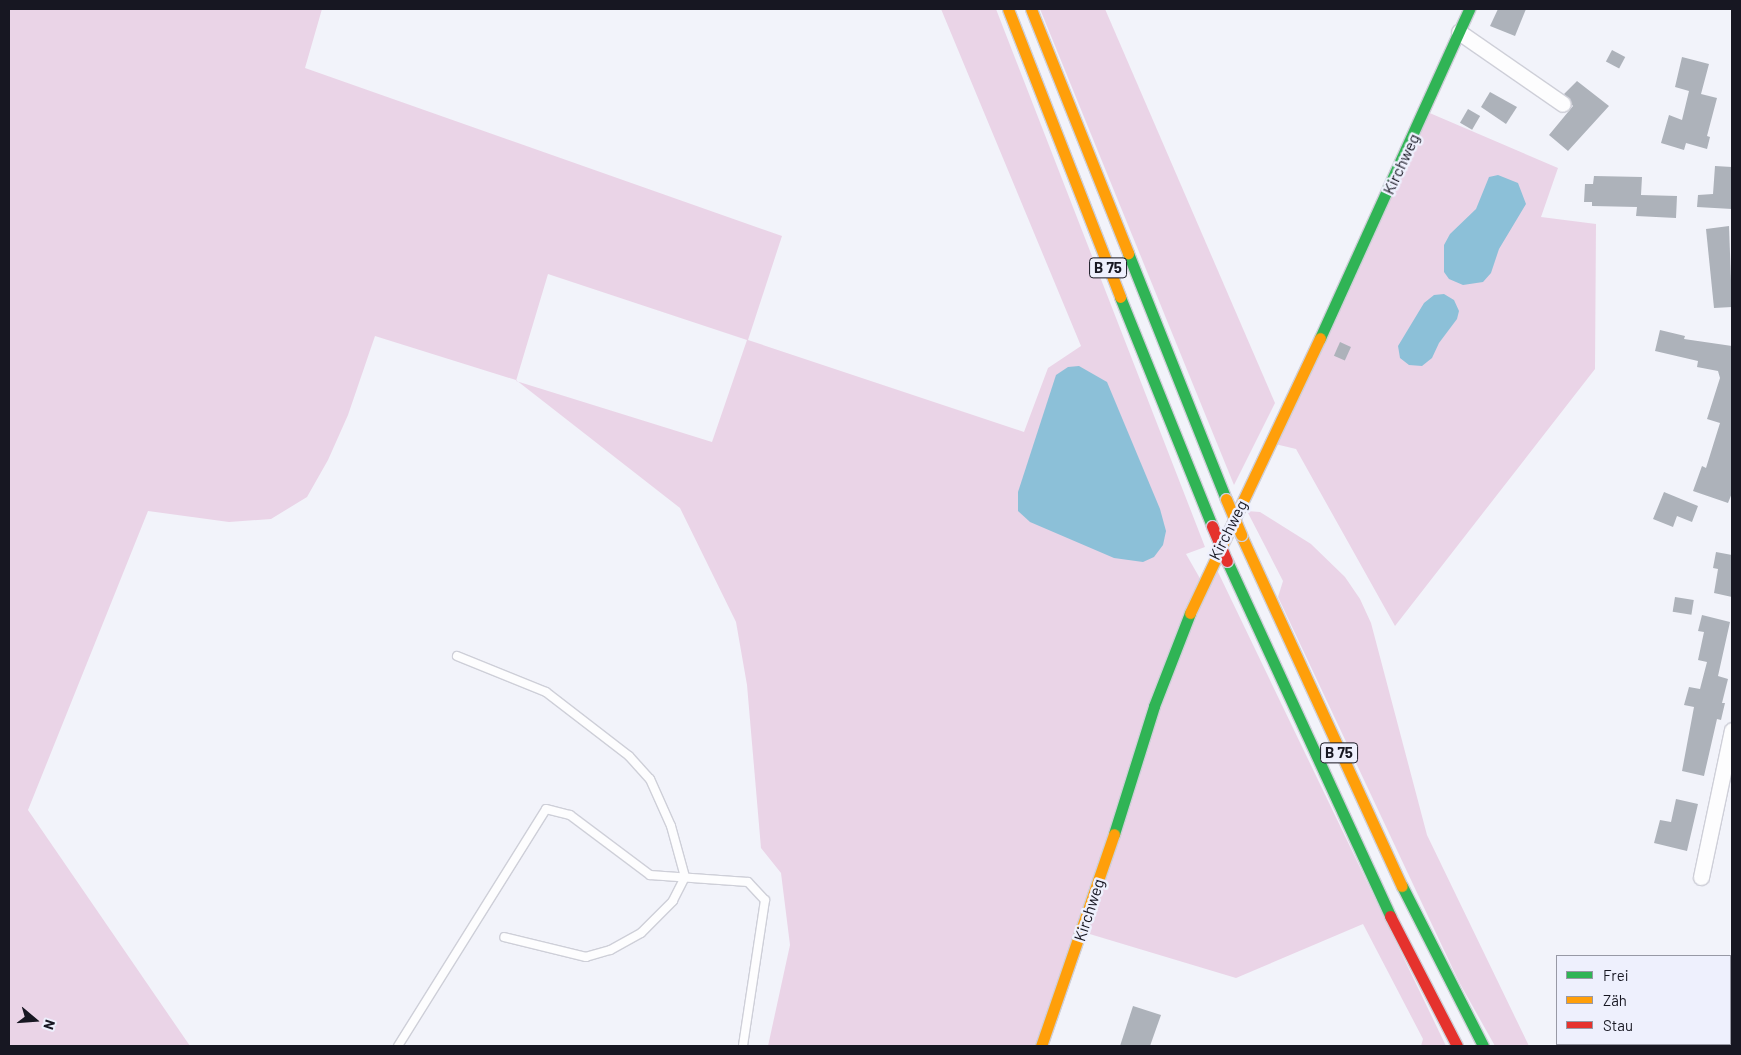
<!DOCTYPE html>
<meta charset="utf-8">
<style>
body{margin:0}
#map{position:relative;width:1741px;height:1055px;overflow:hidden;background:#f2f3fa;font-family:Barlow,sans-serif}
div>[style]{position:absolute}
.green>*{inset:0;background:#ead4e7}
.water>*{inset:0;background:#8cc0d8}
.building>*{inset:0;background:#adb2ba;transform-origin:0 0}
.roads{filter:drop-shadow(1px 0 #cecfd8) drop-shadow(-1px 0 #cecfd8) drop-shadow(0 1px #cecfd8) drop-shadow(0 -1px #cecfd8)}
.lane>*{height:8px;margin:-4px;padding:0 4px;transform-origin:4px;border-radius:4px;background:#fdfdfe}
.street>*{height:15px;margin:-7.5px;padding:0 7.5px;transform-origin:7.5px;border-radius:7.5px;background:#fdfdfe}
.fast>*{height:11px;margin:-5.5px;padding:0 5.5px;transform-origin:5.5px;border-radius:5.5px;background:#30b455}
.slow>*{height:11px;margin:-5.5px;padding:0 5.5px;transform-origin:5.5px;border-radius:5.5px;background:#ff9f0a}
.jam>*{height:11px;margin:-5.5px;padding:0 5.5px;transform-origin:5.5px;border-radius:5.5px;background:#e5322d}
.bridges{filter:drop-shadow(1px 0 #cecfd8) drop-shadow(-1px 0 #cecfd8) drop-shadow(0 1px #cecfd8) drop-shadow(0 -1px #cecfd8)}
.slow-bridge>*{height:11px;margin:-5.5px;padding:0 5.5px;transform-origin:5.5px;border-radius:5.5px;background:#ff9f0a}
.jam-bridge>*{height:11px;margin:-5.5px;padding:0 5.5px;transform-origin:5.5px;border-radius:5.5px;background:#e5322d}
span{translate:-50% -50%;white-space:nowrap;text-align:center;line-height:1.15;-webkit-text-stroke:5px #eef0fd;paint-order:stroke}
.shield-label span{padding:1px 4px;background:#eef0fd;border:1px solid;border-radius:4px;-webkit-text-stroke-width:0}
.shield-label{font-size:15px;color:#171722;font-weight:700}
.street-label{font-size:16px;color:#171722}
.frame{position:absolute;inset:0;border:10px solid #171722;pointer-events:none}
.legend{position:absolute;left:1556px;top:955px;width:175px;height:90px;box-sizing:border-box;background:#eef0fd;border:1px solid #9899a5;margin:0;padding:6px 9px;list-style:none;font-size:15px;color:#171722}
.legend li{display:flex;align-items:center;gap:10px;height:25px}
.legend b{width:25px;border:1px solid #9899a5}
.north{position:absolute;left:10px;top:995px;width:50px;height:50px;-webkit-text-stroke:4px #eef0fd;paint-order:stroke;rotate:108deg;font-size:14px;font-weight:700;line-height:20px;text-align:center;color:#171722}
.north::after{content:'';display:block;margin:auto;width:18px;height:22px;background:#171722;clip-path:polygon(50% 0,100% 100%,50% 72%,0 100%)}
</style>
<div id="map">
<div class="green">
<div style="clip-path:polygon(evenodd,9px 9px,322px 9px,305px 68px,782px 236px,748px 340px,1024px 432px,1048px 368px,1081px 346px,941px 9px,996px 9px,1205px 547px,1186px 554px,1202px 582px,1217px 570px,1446px 1046px,1421px 1046px,1423px 1039px,1363px 924px,1236px 978px,1083px 932px,1041px 1046px,768px 1046px,790px 945px,781px 873px,761px 848px,747px 685px,736px 622px,680px 508px,516px 380px,375px 336px,348px 415px,328px 460px,307px 497px,271px 519px,229px 522px,148px 511px,28px 810px,190px 1046px,9px 1046px,9px 9px,548px 274px,747px 340px,712px 442px,516px 381px,548px 274px)"></div>
<div style="clip-path:polygon(1040px 9px,1105px 9px,1275px 403px,1234px 485px)"></div>
<div style="clip-path:polygon(1425px 111px,1558px 168px,1541px 217px,1596px 224px,1595px 369px,1395px 626px,1296px 449px,1271px 443px)"></div>
<div style="clip-path:polygon(1247px 511px,1260px 512px,1311px 544px,1345px 577px,1360px 599px,1371px 623px,1427px 835px,1529px 1046px,1495px 1046px,1459px 982px,1278px 597px,1283px 581px)"></div>
</div>
<div class="water">
<div style="clip-path:polygon(1498px 175px,1518px 183px,1526px 204px,1499px 249px,1491px 273px,1483px 282px,1463px 285px,1449px 279px,1444px 272px,1444px 245px,1450px 234px,1476px 209px,1489px 177px)"></div>
<div style="clip-path:polygon(1444px 294px,1454px 300px,1459px 311px,1457px 319px,1439px 343px,1432px 358px,1422px 366px,1409px 365px,1400px 358px,1398px 346px,1424px 303px,1434px 295px)"></div>
<div style="clip-path:polygon(1079px 366px,1107px 382px,1160px 509px,1166px 531px,1163px 545px,1154px 557px,1143px 562px,1114px 558px,1030px 522px,1018px 511px,1018px 492px,1056px 375px,1068px 367px)"></div>
</div>
<div class="building">
<div style="clip-path:polygon(1498px 9px,1526px 9px,1515px 36px,1490px 26px)"></div>
<div style="left:1612px;top:50px;width:15px;height:13px;rotate:28deg"></div>
<div style="clip-path:polygon(1682px 57px,1709px 64px,1701px 94px,1717px 98px,1707px 136px,1710px 137px,1707px 149px,1686px 143px,1684px 150px,1661px 143px,1669px 115px,1682px 120px,1689px 91px,1675px 87px)"></div>
<div style="clip-path:polygon(1577px 81px,1609px 106px,1568px 151px,1549px 135px,1573px 106px,1564px 94px)"></div>
<div style="clip-path:polygon(1490px 92px,1517px 107px,1506px 124px,1481px 107px)"></div>
<div style="left:1468px;top:109px;width:14px;height:16px;rotate:30deg"></div>
<div style="clip-path:polygon(1715px 166px,1732px 167px,1732px 209px,1697px 207px,1698px 195px,1713px 194px)"></div>
<div style="clip-path:polygon(1594px 176px,1642px 177px,1641px 195px,1677px 196px,1676px 218px,1636px 216px,1637px 207px,1592px 206px,1592px 202px,1584px 202px,1585px 184px,1593px 184px)"></div>
<div style="clip-path:polygon(1729px 226px,1732px 307px,1714px 308px,1706px 229px)"></div>
<div style="clip-path:polygon(1660px 330px,1685px 336px,1684px 339px,1732px 346px,1732px 493px,1728px 503px,1693px 491px,1702px 466px,1706px 468px,1720px 423px,1707px 419px,1720px 378px,1718px 371px,1697px 367px,1698px 361px,1655px 351px)"></div>
<div style="left:1340px;top:342px;width:12px;height:15px;rotate:24deg"></div>
<div style="clip-path:polygon(1664px 492px,1698px 506px,1692px 522px,1677px 516px,1673px 527px,1653px 519px)"></div>
<div style="clip-path:polygon(1716px 552px,1732px 555px,1732px 597px,1714px 593px,1718px 569px,1713px 568px)"></div>
<div style="left:1675px;top:597px;width:19px;height:15px;rotate:9deg"></div>
<div style="clip-path:polygon(1702px 615px,1730px 622px,1718px 676px,1728px 679px,1722px 703px,1725px 703px,1721px 720px,1717px 719px,1704px 776px,1682px 771px,1694px 707px,1684px 705px,1689px 687px,1700px 689px,1707px 662px,1698px 660px,1704px 632px,1698px 631px)"></div>
<div style="clip-path:polygon(1676px 799px,1698px 804px,1687px 851px,1654px 843px,1660px 820px,1671px 822px)"></div>
<div style="clip-path:polygon(1133px 1006px,1161px 1015px,1150px 1046px,1120px 1046px)"></div>
</div>
<div class="roads">
<div class="lane">
<div style="left:457px;top:656px;width:96px;rotate:22deg"></div>
<div style="left:546px;top:692px;width:105px;rotate:37.6deg"></div>
<div style="left:629px;top:756px;width:31px;rotate:48deg"></div>
<div style="left:650px;top:779px;width:51px;rotate:65.9deg"></div>
<div style="left:671px;top:826px;width:53px;rotate:74.6deg"></div>
<div style="left:685px;top:877px;width:27px;rotate:117deg"></div>
<div style="left:673px;top:901px;width:45px;rotate:135deg"></div>
<div style="left:641px;top:933px;width:35px;rotate:151deg"></div>
<div style="left:610px;top:950px;width:25px;rotate:164deg"></div>
<div style="left:586px;top:957px;width:84px;rotate:-166.3deg"></div>
<div style="left:398px;top:1046px;width:279px;rotate:-58deg"></div>
<div style="left:546px;top:809px;width:25px;rotate:14deg"></div>
<div style="left:570px;top:815px;width:100px;rotate:36.9deg"></div>
<div style="left:650px;top:875px;width:98px;rotate:4.1deg"></div>
<div style="left:748px;top:882px;width:25px;rotate:47deg"></div>
<div style="left:765px;top:900px;width:148px;rotate:98.6deg"></div>
</div>
<div class="street">
<div style="left:1459px;top:32px;width:126px;rotate:34.7deg"></div>
<div style="left:1701px;top:877px;width:150px;rotate:-78.1deg"></div>
</div>
<div class="fast">
<div style="left:1128px;top:253px;width:265px;rotate:68.3deg"></div>
<div style="left:1120px;top:297px;width:247px;rotate:68.1deg"></div>
<div style="left:1320px;top:338px;width:361px;rotate:-65.6deg"></div>
<div style="left:1227px;top:561px;width:391px;rotate:65.3deg"></div>
<div style="left:1114px;top:834px;width:134px;rotate:-72.6deg"></div>
<div style="left:1154px;top:706px;width:100px;rotate:-68.8deg"></div>
<div style="left:1402px;top:886px;width:179px;rotate:63.1deg"></div>
</div>
<div class="slow">
<div style="left:1008px;top:9px;width:309px;rotate:68.7deg"></div>
<div style="left:1031px;top:9px;width:263px;rotate:68.3deg"></div>
<div style="left:1241px;top:535px;width:386px;rotate:65.4deg"></div>
<div style="left:1190px;top:613px;width:304px;rotate:-64.7deg"></div>
<div style="left:1041px;top:1046px;width:224px;rotate:-71deg"></div>
</div>
<div class="jam">
<div style="left:1390px;top:916px;width:146px;rotate:62.7deg"></div>
</div>
</div>
<div class="bridges">
<div class="slow-bridge">
<div style="left:1226px;top:499px;width:39px;rotate:67deg"></div>
</div>
<div class="jam-bridge">
<div style="left:1212px;top:526px;width:38px;rotate:67deg"></div>
</div>
</div>
<div class="shield-label">
<span style="left:1108px;top:268px">B 75</span>
<span style="left:1339px;top:753px">B 75</span>
</div>
<div class="street-label">
<span style="left:1401px;top:164px;rotate:-65deg">Kirchweg</span>
<span style="left:1228px;top:530px;rotate:-63deg">Kirchweg</span>
<span style="left:1089px;top:910px;rotate:-72deg">Kirchweg</span>
</div>
<div class="frame"></div>
<ul class="legend">
<li><b style="height:6px;background:#30b455"></b>Frei</li>
<li><b style="height:6px;background:#ff9f0a"></b>Zäh</li>
<li><b style="height:6px;background:#e5322d"></b>Stau</li>
</ul>
<div class="north">N</div>
</div>
